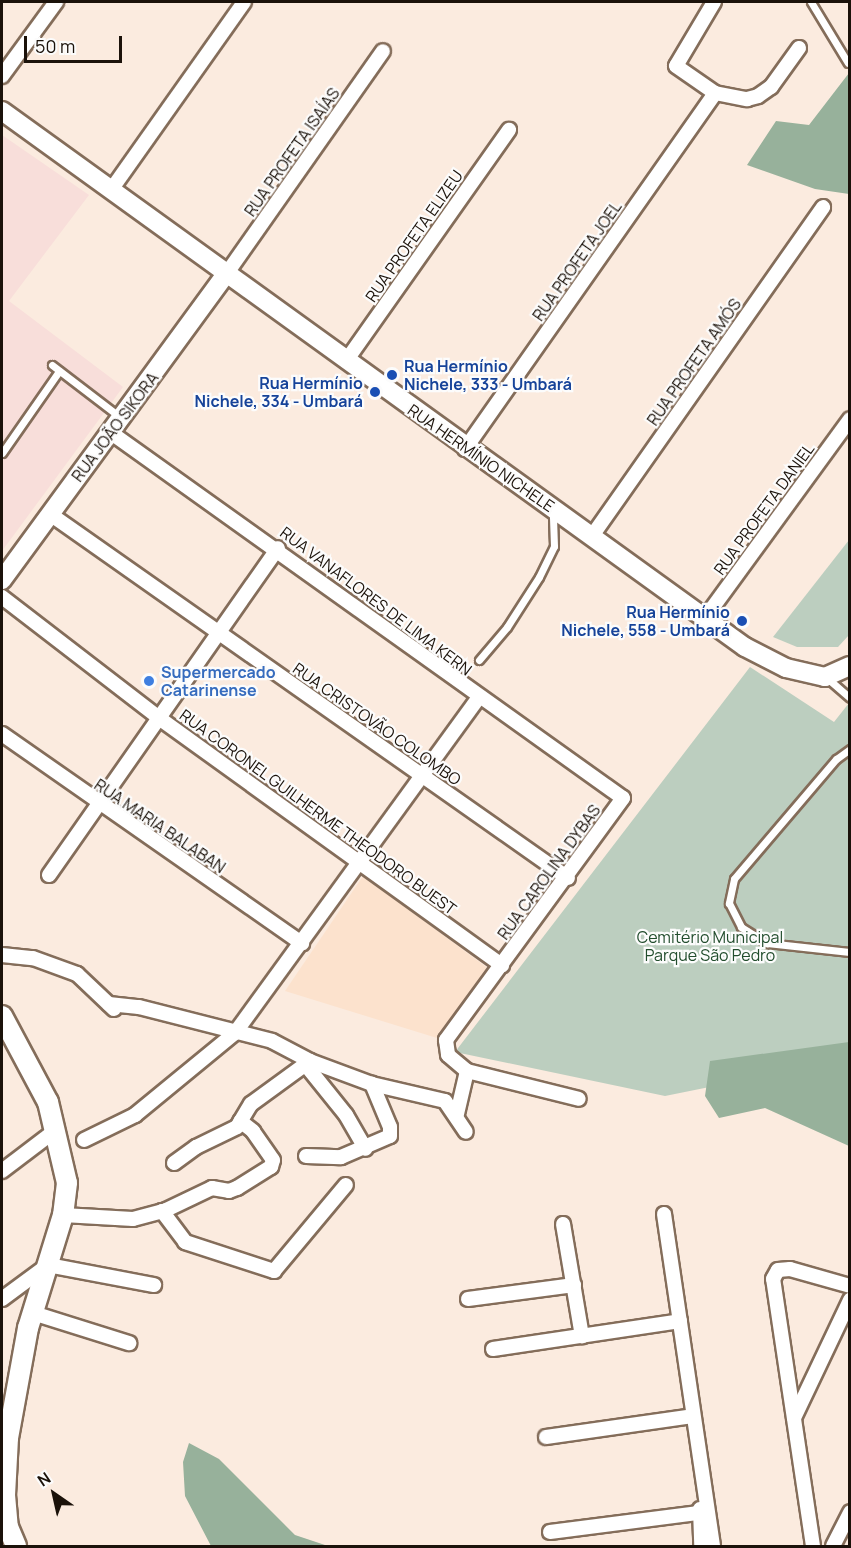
<!DOCTYPE html>
<meta charset="utf-8">
<style>
body{margin:0}
#map{position:relative;width:851px;height:1548px;overflow:hidden;background:#fbebdf;font-family:Manrope,sans-serif}
div>[style]{position:absolute}
.built>*{inset:0;background:#fce2cd}
.industrial>*{inset:0;background:#f8deda}
.green>*{inset:0;background:#bccebf}
.forest>*{inset:0;background:#97b19b}
.roads{filter:drop-shadow(2px 0 #846d5a) drop-shadow(-2px 0 #846d5a) drop-shadow(0 2px #846d5a) drop-shadow(0 -2px #846d5a)}
.service>*{height:7px;margin:-3.5px;padding:0 3.5px;transform-origin:3.5px;border-radius:3.5px;background:#fff}
.minor>*{height:14px;margin:-7px;padding:0 7px;transform-origin:7px;border-radius:7px;background:#fff}
.tertiary>*{height:18px;margin:-9px;padding:0 9px;transform-origin:9px;border-radius:9px;background:#fff}
.secondary>*{height:20px;margin:-10px;padding:0 10px;transform-origin:10px;border-radius:10px;background:#fff}
.dots>*{width:16px;height:16px;translate:-50% -50%;box-sizing:border-box;border:3px solid #fcfcfc;border-radius:50%}
span{translate:-50% -50%;white-space:nowrap;text-align:center;line-height:1.15;-webkit-text-stroke:4.5px #fcfcfc;paint-order:stroke}
.street-label{font-size:16px;color:#1b120a}
.transit-label{font-size:16px;color:#164399;font-weight:700}
.left{translate:0 -50%;text-align:left}
.right{translate:-100% -50%;text-align:right}
.shop-label{font-size:16px;color:#366cbe;font-weight:700}
.park-label{font-size:16px;color:#224d2d}
.frame{position:absolute;inset:0;border:3px solid #1b120a;pointer-events:none}
.north{position:absolute;left:24px;top:1464px;width:60px;height:60px;-webkit-text-stroke:4px #fcfcfc;paint-order:stroke;rotate:326deg;font-size:16px;font-weight:700;line-height:24px;text-align:center;color:#1b120a}
.north::after{content:'';display:block;margin:auto;width:21px;height:27px;background:#1b120a;clip-path:polygon(50% 0,100% 100%,50% 72%,0 100%)}
.scale{position:absolute;left:24px;top:36px;width:98px;height:27px;box-sizing:border-box;border:3px solid #1b120a;border-top:0;padding-left:8px;font-size:18px;line-height:21px;white-space:nowrap;color:#1b120a;-webkit-text-stroke:4px #fcfcfc;paint-order:stroke}
</style>
<div id="map">
<div class="built">
<div style="clip-path:polygon(363px 876px,489px 969px,437px 1038px,285px 991px)"></div>
</div>
<div class="industrial">
<div style="clip-path:polygon(2px 135px,89px 195px,9px 301px,123px 387px,2px 551px)"></div>
</div>
<div class="green">
<div style="clip-path:polygon(849px 540px,849px 635px,838px 647px,797px 647px,773px 637px)"></div>
<div style="clip-path:polygon(750px 667px,834px 722px,849px 703px,849px 1059px,665px 1096px,455px 1052px)"></div>
</div>
<div class="forest">
<div style="clip-path:polygon(849px 73px,849px 194px,815px 189px,747px 165px,776px 121px,809px 125px)"></div>
<div style="clip-path:polygon(849px 1042px,849px 1146px,765px 1108px,719px 1118px,705px 1096px,710px 1061px)"></div>
<div style="clip-path:polygon(189px 1443px,219px 1459px,295px 1535px,328px 1546px,211px 1546px,185px 1496px,183px 1462px)"></div>
</div>
<div class="roads">
<div class="service">
<div style="left:811px;top:2px;width:71px;rotate:58.8deg"></div>
<div style="left:52px;top:365px;width:86px;rotate:37.4deg"></div>
<div style="left:2px;top:453px;width:100px;rotate:-55.2deg"></div>
<div style="left:479px;top:660px;width:43px;rotate:-49.7deg"></div>
<div style="left:507px;top:627px;width:59px;rotate:-57.4deg"></div>
<div style="left:539px;top:577px;width:34px;rotate:-64deg"></div>
<div style="left:554px;top:546px;width:33px;rotate:-92deg"></div>
<div style="left:827px;top:678px;width:30px;rotate:41deg"></div>
<div style="left:850px;top:749px;width:17px;rotate:144deg"></div>
<div style="left:836px;top:759px;width:157px;rotate:130.4deg"></div>
<div style="left:734px;top:879px;width:25px;rotate:102deg"></div>
<div style="left:729px;top:903px;width:27px;rotate:63deg"></div>
<div style="left:741px;top:927px;width:31px;rotate:32deg"></div>
<div style="left:767px;top:943px;width:83px;rotate:6.2deg"></div>
</div>
<div class="minor">
<div style="left:714px;top:2px;width:74px;rotate:120.7deg"></div>
<div style="left:676px;top:66px;width:47px;rotate:34.7deg"></div>
<div style="left:715px;top:93px;width:33px;rotate:11deg"></div>
<div style="left:747px;top:99px;width:11px;rotate:-15deg"></div>
<div style="left:758px;top:96px;width:16px;rotate:-35deg"></div>
<div style="left:771px;top:87px;width:48px;rotate:-54.3deg"></div>
<div style="left:2px;top:76px;width:92px;rotate:-53.9deg"></div>
<div style="left:111px;top:190px;width:230px;rotate:-54.7deg"></div>
<div style="left:227px;top:273px;width:271px;rotate:-54.9deg"></div>
<div style="left:346px;top:361px;width:283px;rotate:-54.8deg"></div>
<div style="left:110px;top:432px;width:630px;rotate:35.51deg"></div>
<div style="left:623px;top:798px;width:300px;rotate:126.2deg"></div>
<div style="left:446px;top:1040px;width:15px;rotate:82deg"></div>
<div style="left:448px;top:1055px;width:25px;rotate:40deg"></div>
<div style="left:467px;top:1071px;width:44px;rotate:103.1deg"></div>
<div style="left:465px;top:449px;width:435px;rotate:-54.9deg"></div>
<div style="left:50px;top:514px;width:633px;rotate:35.1deg"></div>
<div style="left:592px;top:536px;width:402px;rotate:-54.9deg"></div>
<div style="left:2px;top:597px;width:198px;rotate:37.6deg"></div>
<div style="left:159px;top:718px;width:423px;rotate:35.8deg"></div>
<div style="left:705px;top:618px;width:246px;rotate:-53.9deg"></div>
<div style="left:2px;top:734px;width:366px;rotate:34.9deg"></div>
<div style="left:49px;top:875px;width:399px;rotate:-55deg"></div>
<div style="left:2px;top:955px;width:31px;rotate:6deg"></div>
<div style="left:33px;top:958px;width:47px;rotate:20deg"></div>
<div style="left:77px;top:974px;width:51px;rotate:43.4deg"></div>
<div style="left:109px;top:1004px;width:30px;rotate:6deg"></div>
<div style="left:139px;top:1007px;width:137px;rotate:14.3deg"></div>
<div style="left:272px;top:1041px;width:43px;rotate:27.8deg"></div>
<div style="left:310px;top:1061px;width:66px;rotate:20.4deg"></div>
<div style="left:372px;top:1084px;width:75px;rotate:13.1deg"></div>
<div style="left:445px;top:1101px;width:37px;rotate:56deg"></div>
<div style="left:305px;top:1064px;width:65px;rotate:51.2deg"></div>
<div style="left:346px;top:1115px;width:39px;rotate:60deg"></div>
<div style="left:467px;top:1071px;width:115px;rotate:14deg"></div>
<div style="left:84px;top:1140px;width:57px;rotate:-26.1deg"></div>
<div style="left:135px;top:1115px;width:129px;rotate:-39.4deg"></div>
<div style="left:235px;top:1033px;width:414px;rotate:-54deg"></div>
<div style="left:306px;top:1156px;width:35px;rotate:2deg"></div>
<div style="left:341px;top:1157px;width:53px;rotate:-23.2deg"></div>
<div style="left:390px;top:1136px;width:9px;rotate:-90deg"></div>
<div style="left:390px;top:1127px;width:47px;rotate:-112.7deg"></div>
<div style="left:174px;top:1163px;width:27px;rotate:-36deg"></div>
<div style="left:196px;top:1147px;width:46px;rotate:-26deg"></div>
<div style="left:237px;top:1127px;width:27px;rotate:-59deg"></div>
<div style="left:251px;top:1104px;width:73px;rotate:-36.1deg"></div>
<div style="left:2px;top:1171px;width:68px;rotate:-37.2deg"></div>
<div style="left:162px;top:1211px;width:39px;rotate:53deg"></div>
<div style="left:185px;top:1242px;width:94px;rotate:18deg"></div>
<div style="left:274px;top:1271px;width:112px;rotate:-50.1deg"></div>
<div style="left:664px;top:1214px;width:336px;rotate:81.6deg"></div>
<div style="left:63px;top:1215px;width:70px;rotate:3.3deg"></div>
<div style="left:133px;top:1219px;width:34px;rotate:-15deg"></div>
<div style="left:166px;top:1210px;width:51px;rotate:-25.6deg"></div>
<div style="left:212px;top:1188px;width:17px;rotate:10deg"></div>
<div style="left:229px;top:1191px;width:9px;rotate:-21deg"></div>
<div style="left:237px;top:1188px;width:40px;rotate:-32deg"></div>
<div style="left:271px;top:1167px;width:7px;rotate:-74deg"></div>
<div style="left:273px;top:1160px;width:35px;rotate:-125deg"></div>
<div style="left:253px;top:1131px;width:16px;rotate:-142deg"></div>
<div style="left:563px;top:1224px;width:114px;rotate:80.4deg"></div>
<div style="left:2px;top:1299px;width:57px;rotate:-36.5deg"></div>
<div style="left:48px;top:1265px;width:108px;rotate:10.7deg"></div>
<div style="left:468px;top:1299px;width:107px;rotate:-7.5deg"></div>
<div style="left:33px;top:1313px;width:101px;rotate:17.4deg"></div>
<div style="left:493px;top:1349px;width:189px;rotate:-8.5deg"></div>
<div style="left:794px;top:1418px;width:131px;rotate:-64.6deg"></div>
<div style="left:546px;top:1437px;width:148px;rotate:-8.1deg"></div>
<div style="left:700px;top:1509px;width:37px;rotate:88deg"></div>
<div style="left:550px;top:1532px;width:158px;rotate:-7.3deg"></div>
<div style="left:813px;top:1546px;width:270px;rotate:-98.5deg"></div>
<div style="left:773px;top:1279px;width:10px;rotate:-61deg"></div>
<div style="left:778px;top:1270px;width:12px;rotate:-5deg"></div>
<div style="left:790px;top:1269px;width:62px;rotate:15.8deg"></div>
<div style="left:833px;top:1546px;width:38px;rotate:-63deg"></div>
</div>
<div class="tertiary">
<div style="left:2px;top:111px;width:916px;rotate:35.81deg"></div>
<div style="left:745px;top:647px;width:46px;rotate:27.1deg"></div>
<div style="left:786px;top:668px;width:40px;rotate:13deg"></div>
<div style="left:825px;top:677px;width:27px;rotate:-24deg"></div>
<div style="left:2px;top:580px;width:381px;rotate:-53.8deg"></div>
</div>
<div class="secondary">
<div style="left:2px;top:1016px;width:98px;rotate:61.9deg"></div>
<div style="left:48px;top:1102px;width:83px;rotate:76.8deg"></div>
<div style="left:67px;top:1183px;width:32px;rotate:97deg"></div>
<div style="left:63px;top:1215px;width:118px;rotate:107.2deg"></div>
<div style="left:28px;top:1328px;width:112px;rotate:100.3deg"></div>
<div style="left:8px;top:1438px;width:57px;rotate:93deg"></div>
<div style="left:5px;top:1495px;width:32px;rotate:85deg"></div>
<div style="left:8px;top:1527px;width:21px;rotate:67deg"></div>
</div>
</div>
<div class="dots">
<div style="left:392px;top:375px;background:#1a4fb4"></div>
<div style="left:375px;top:392px;background:#1a4fb4"></div>
<div style="left:742px;top:621px;background:#1a4fb4"></div>
<div style="left:149px;top:681px;background:#3f7fe0"></div>
</div>
<div class="street-label">
<span style="left:292px;top:152px;rotate:-55deg">RUA PROFETA ISAÍAS</span>
<span style="left:414px;top:236px;rotate:-55deg">RUA PROFETA ELIZEU</span>
<span style="left:577px;top:261px;rotate:-55deg">RUA PROFETA JOEL</span>
<span style="left:694px;top:362px;rotate:-55deg">RUA PROFETA AMÓS</span>
<span style="left:115px;top:427px;rotate:-53deg">RUA JOÃO SIKORA</span>
<span style="left:481px;top:458px;rotate:35deg">RUA HERMÍNIO NICHELE</span>
<span style="left:764px;top:509px;rotate:-54deg">RUA PROFETA DANIEL</span>
<span style="left:376px;top:601px;rotate:37deg">RUA VANAFLORES DE LIMA KERN</span>
<span style="left:377px;top:724px;rotate:35deg">RUA CRISTOVÃO COLOMBO</span>
<span style="left:318px;top:812px;rotate:36deg">RUA CORONEL GUILHERME THEODORO BUEST</span>
<span style="left:160px;top:826px;rotate:34deg">RUA MARIA BALABAN</span>
<span style="left:549px;top:872px;rotate:-54deg">RUA CAROLINA DYBAS</span>
</div>
<div class="transit-label">
<span class="left" style="left:404px;top:375px">Rua Hermínio<br>Nichele, 333 - Umbará</span>
<span class="right" style="left:363px;top:392px">Rua Hermínio<br>Nichele, 334 - Umbará</span>
<span class="right" style="left:730px;top:621px">Rua Hermínio<br>Nichele, 558 - Umbará</span>
</div>
<div class="shop-label">
<span class="left" style="left:161px;top:681px">Supermercado<br>Catarinense</span>
</div>
<div class="park-label">
<span style="left:710px;top:946px">Cemitério Municipal<br>Parque São Pedro</span>
</div>
<div class="frame"></div>
<div class="north">N</div>
<div class="scale">50 m</div>
</div>
